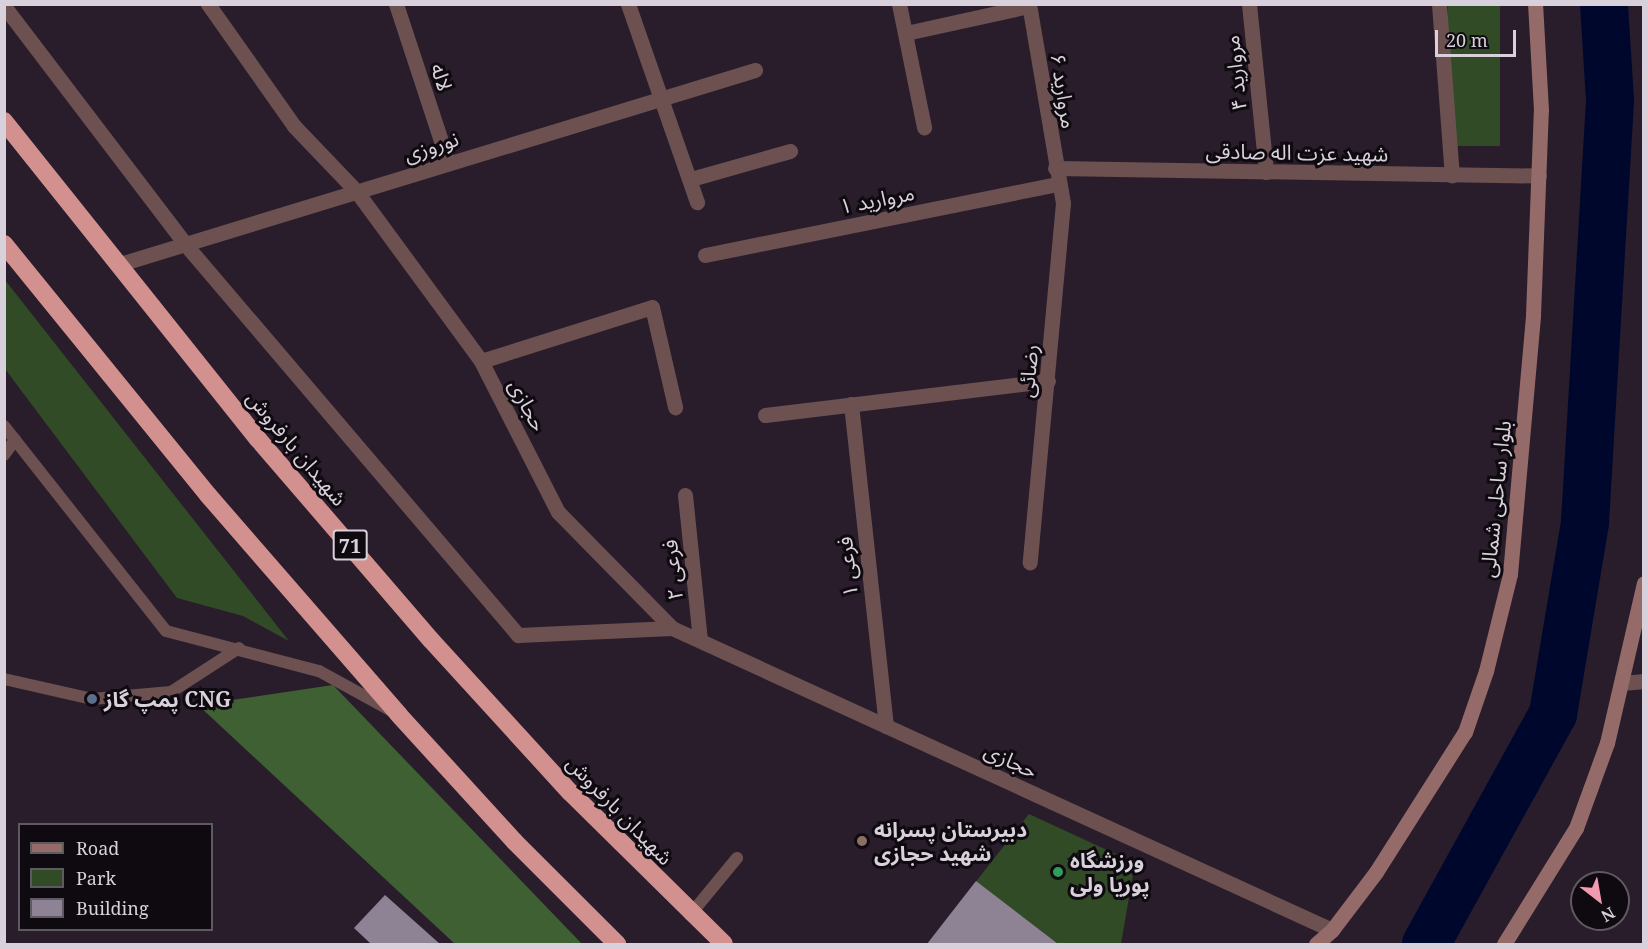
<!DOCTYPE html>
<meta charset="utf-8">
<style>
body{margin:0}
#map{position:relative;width:1648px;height:949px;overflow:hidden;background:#291d2c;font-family:"Noto Serif","Noto Sans Arabic",serif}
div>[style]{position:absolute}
.green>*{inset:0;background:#304b26;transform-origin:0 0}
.forest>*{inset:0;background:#3f6033}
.river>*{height:48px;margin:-24px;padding:0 24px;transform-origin:24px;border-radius:24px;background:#00072d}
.building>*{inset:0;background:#8e8295}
.lane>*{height:12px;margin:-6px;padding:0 6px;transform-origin:6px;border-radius:6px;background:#6c5150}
.street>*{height:15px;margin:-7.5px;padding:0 7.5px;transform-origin:7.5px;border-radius:7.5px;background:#6c5150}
.secondary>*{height:15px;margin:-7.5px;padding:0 7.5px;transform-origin:7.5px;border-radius:7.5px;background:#956b69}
.highway>*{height:18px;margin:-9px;padding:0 9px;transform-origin:9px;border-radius:9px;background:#d2908e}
.dots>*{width:16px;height:16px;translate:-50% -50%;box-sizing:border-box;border:3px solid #0f0a10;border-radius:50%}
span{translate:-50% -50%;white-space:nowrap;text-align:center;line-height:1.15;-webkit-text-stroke:6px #0f0a10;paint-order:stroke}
.shield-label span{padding:2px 4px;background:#0f0a10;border:2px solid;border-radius:4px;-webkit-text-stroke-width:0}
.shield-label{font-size:20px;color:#d8d0da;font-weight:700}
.street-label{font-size:21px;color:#d8d0da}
.poi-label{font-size:21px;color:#d8d0da;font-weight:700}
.left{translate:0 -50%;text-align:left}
.frame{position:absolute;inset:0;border:6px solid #d8d0da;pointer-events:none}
.legend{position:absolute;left:18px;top:823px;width:195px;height:108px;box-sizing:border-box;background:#0f0a10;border:2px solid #5f5961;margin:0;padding:8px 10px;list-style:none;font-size:18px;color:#d8d0da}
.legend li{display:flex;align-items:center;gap:12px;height:30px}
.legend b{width:30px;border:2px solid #5f5961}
.north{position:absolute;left:1570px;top:871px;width:60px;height:60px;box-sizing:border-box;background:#0f0a10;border:2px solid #5f5961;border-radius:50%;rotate:149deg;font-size:16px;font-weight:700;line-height:24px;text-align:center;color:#d8d0da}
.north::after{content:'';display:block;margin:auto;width:21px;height:27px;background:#f29aaf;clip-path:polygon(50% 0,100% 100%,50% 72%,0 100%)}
.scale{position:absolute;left:1435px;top:30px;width:81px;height:27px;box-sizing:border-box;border:3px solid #d8d0da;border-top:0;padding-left:8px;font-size:18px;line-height:21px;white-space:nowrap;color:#d8d0da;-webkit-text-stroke:4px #0f0a10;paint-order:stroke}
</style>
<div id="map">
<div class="green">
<div style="left:1448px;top:5px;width:52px;height:141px"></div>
<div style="clip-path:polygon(5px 280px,289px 641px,243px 616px,177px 598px,5px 369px)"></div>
<div style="clip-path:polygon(1029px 814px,1135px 863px,1121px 944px,927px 944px)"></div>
</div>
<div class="forest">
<div style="clip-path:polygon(333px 685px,582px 944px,455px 944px,198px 705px)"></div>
</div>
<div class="river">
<div style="left:1426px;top:944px;width:263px;rotate:-61.1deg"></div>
<div style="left:1553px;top:714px;width:195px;rotate:-80.5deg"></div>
<div style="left:1585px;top:522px;width:423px;rotate:-86.6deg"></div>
<div style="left:1610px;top:100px;width:96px;rotate:-93.6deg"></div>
</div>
<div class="building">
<div style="clip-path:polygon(976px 881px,1058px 944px,927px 944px)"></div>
<div style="clip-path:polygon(385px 895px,440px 944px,371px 944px,354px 928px)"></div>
</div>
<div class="lane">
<div style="left:4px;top:426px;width:261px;rotate:51.7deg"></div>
<div style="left:166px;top:631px;width:158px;rotate:14.7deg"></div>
<div style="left:319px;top:671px;width:81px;rotate:28.8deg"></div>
<div style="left:4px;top:455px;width:19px;rotate:-54deg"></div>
<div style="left:4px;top:679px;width:90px;rotate:12.8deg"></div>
<div style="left:92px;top:699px;width:79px;rotate:-5.1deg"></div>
<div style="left:171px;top:692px;width:81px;rotate:-32.9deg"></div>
<div style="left:690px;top:915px;width:74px;rotate:-50.5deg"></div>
</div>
<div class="street">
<div style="left:208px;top:4px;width:149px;rotate:54.8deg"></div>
<div style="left:294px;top:126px;width:91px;rotate:46.3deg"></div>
<div style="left:357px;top:192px;width:210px;rotate:53.7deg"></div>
<div style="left:481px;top:361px;width:169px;rotate:63deg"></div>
<div style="left:558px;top:512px;width:163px;rotate:45.5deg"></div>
<div style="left:396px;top:4px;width:166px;rotate:71.8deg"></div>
<div style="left:628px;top:4px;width:210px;rotate:70.8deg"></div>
<div style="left:899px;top:4px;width:126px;rotate:78.5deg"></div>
<div style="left:1029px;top:4px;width:202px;rotate:80.3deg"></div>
<div style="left:1063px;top:203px;width:361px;rotate:95.3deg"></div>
<div style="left:1249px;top:4px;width:169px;rotate:84.2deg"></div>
<div style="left:1439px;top:4px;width:172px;rotate:85.7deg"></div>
<div style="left:4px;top:6px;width:299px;rotate:52.7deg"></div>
<div style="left:185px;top:244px;width:514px;rotate:49.58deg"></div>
<div style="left:518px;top:635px;width:154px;rotate:-2.6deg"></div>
<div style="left:672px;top:628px;width:726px;rotate:24.59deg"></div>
<div style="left:906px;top:33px;width:126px;rotate:-12.4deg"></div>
<div style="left:1055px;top:168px;width:484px;rotate:0.9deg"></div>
<div style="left:691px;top:179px;width:103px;rotate:-15.8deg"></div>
<div style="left:705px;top:255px;width:360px;rotate:-11.4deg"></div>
<div style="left:120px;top:264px;width:664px;rotate:-16.99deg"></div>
<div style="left:481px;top:361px;width:179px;rotate:-17.5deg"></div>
<div style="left:652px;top:307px;width:103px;rotate:77deg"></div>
<div style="left:851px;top:404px;width:324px;rotate:83.8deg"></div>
<div style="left:765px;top:415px;width:285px;rotate:-6.9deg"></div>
<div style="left:685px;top:495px;width:146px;rotate:84.1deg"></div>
<div style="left:1622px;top:683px;width:22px;rotate:-5deg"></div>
</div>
<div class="secondary">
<div style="left:1316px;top:944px;width:21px;rotate:-41deg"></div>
<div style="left:1332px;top:930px;width:73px;rotate:-52.8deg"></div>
<div style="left:1376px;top:872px;width:166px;rotate:-57.6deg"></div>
<div style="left:1465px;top:732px;width:65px;rotate:-71deg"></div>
<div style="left:1486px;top:671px;width:100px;rotate:-76.1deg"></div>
<div style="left:1510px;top:574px;width:260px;rotate:-84.9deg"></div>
<div style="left:1533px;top:315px;width:205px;rotate:-87.8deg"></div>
<div style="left:1541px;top:110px;width:106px;rotate:-93.2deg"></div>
<div style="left:1504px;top:944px;width:137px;rotate:-58.2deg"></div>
<div style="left:1576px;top:828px;width:90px;rotate:-70deg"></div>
<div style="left:1607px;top:743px;width:164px;rotate:-77deg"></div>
</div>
<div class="highway">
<div style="left:4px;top:121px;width:407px;rotate:51.4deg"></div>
<div style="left:258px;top:439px;width:265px;rotate:49.3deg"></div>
<div style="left:431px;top:640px;width:206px;rotate:47.6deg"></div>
<div style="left:570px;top:792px;width:216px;rotate:44.6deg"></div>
<div style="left:4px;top:244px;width:323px;rotate:50.9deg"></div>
<div style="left:208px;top:495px;width:291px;rotate:49deg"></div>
<div style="left:399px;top:715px;width:171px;rotate:47.6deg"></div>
<div style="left:514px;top:841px;width:146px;rotate:45deg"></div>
</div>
<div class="dots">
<div style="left:92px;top:699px;background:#5c6f8a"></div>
<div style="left:862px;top:841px;background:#8d6e63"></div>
<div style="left:1058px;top:872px;background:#2e9e5b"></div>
</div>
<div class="shield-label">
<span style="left:350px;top:545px">71</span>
</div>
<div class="street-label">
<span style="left:1235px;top:73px;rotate:-96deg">مروارید ۴</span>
<span style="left:442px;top:77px;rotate:72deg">لاله</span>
<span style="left:1064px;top:91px;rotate:81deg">مروارید ۶</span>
<span style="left:431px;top:146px;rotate:-18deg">نوروزی</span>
<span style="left:1297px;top:152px;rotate:1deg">شهید عزت اله صادقی</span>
<span style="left:877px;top:199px;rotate:-11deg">مروارید ۱</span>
<span style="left:1028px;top:371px;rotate:-85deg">رضائی</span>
<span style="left:528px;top:405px;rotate:62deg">حجازی</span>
<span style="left:297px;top:448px;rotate:50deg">شهیدان بارفروش</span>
<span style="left:1495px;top:499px;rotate:-84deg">بلوار ساحلی شمالی</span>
<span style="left:847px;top:567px;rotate:-96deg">فرعی ۱</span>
<span style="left:672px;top:570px;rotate:-96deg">فرعی ۲</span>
<span style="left:1011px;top:760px;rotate:25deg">حجازی</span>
<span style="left:620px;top:810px;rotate:46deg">شهیدان بارفروش</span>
</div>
<div class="poi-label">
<span class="left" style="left:104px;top:699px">پمپ گاز CNG</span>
<span class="left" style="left:874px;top:841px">دبیرستان پسرانه<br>شهید حجازی</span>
<span class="left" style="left:1070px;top:872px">ورزشگاه<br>پوریا ولی</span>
</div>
<div class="frame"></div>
<ul class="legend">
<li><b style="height:8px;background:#956b69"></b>Road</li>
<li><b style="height:16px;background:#304b26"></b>Park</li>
<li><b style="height:16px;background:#8e8295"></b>Building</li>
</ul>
<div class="north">N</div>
<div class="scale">20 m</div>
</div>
